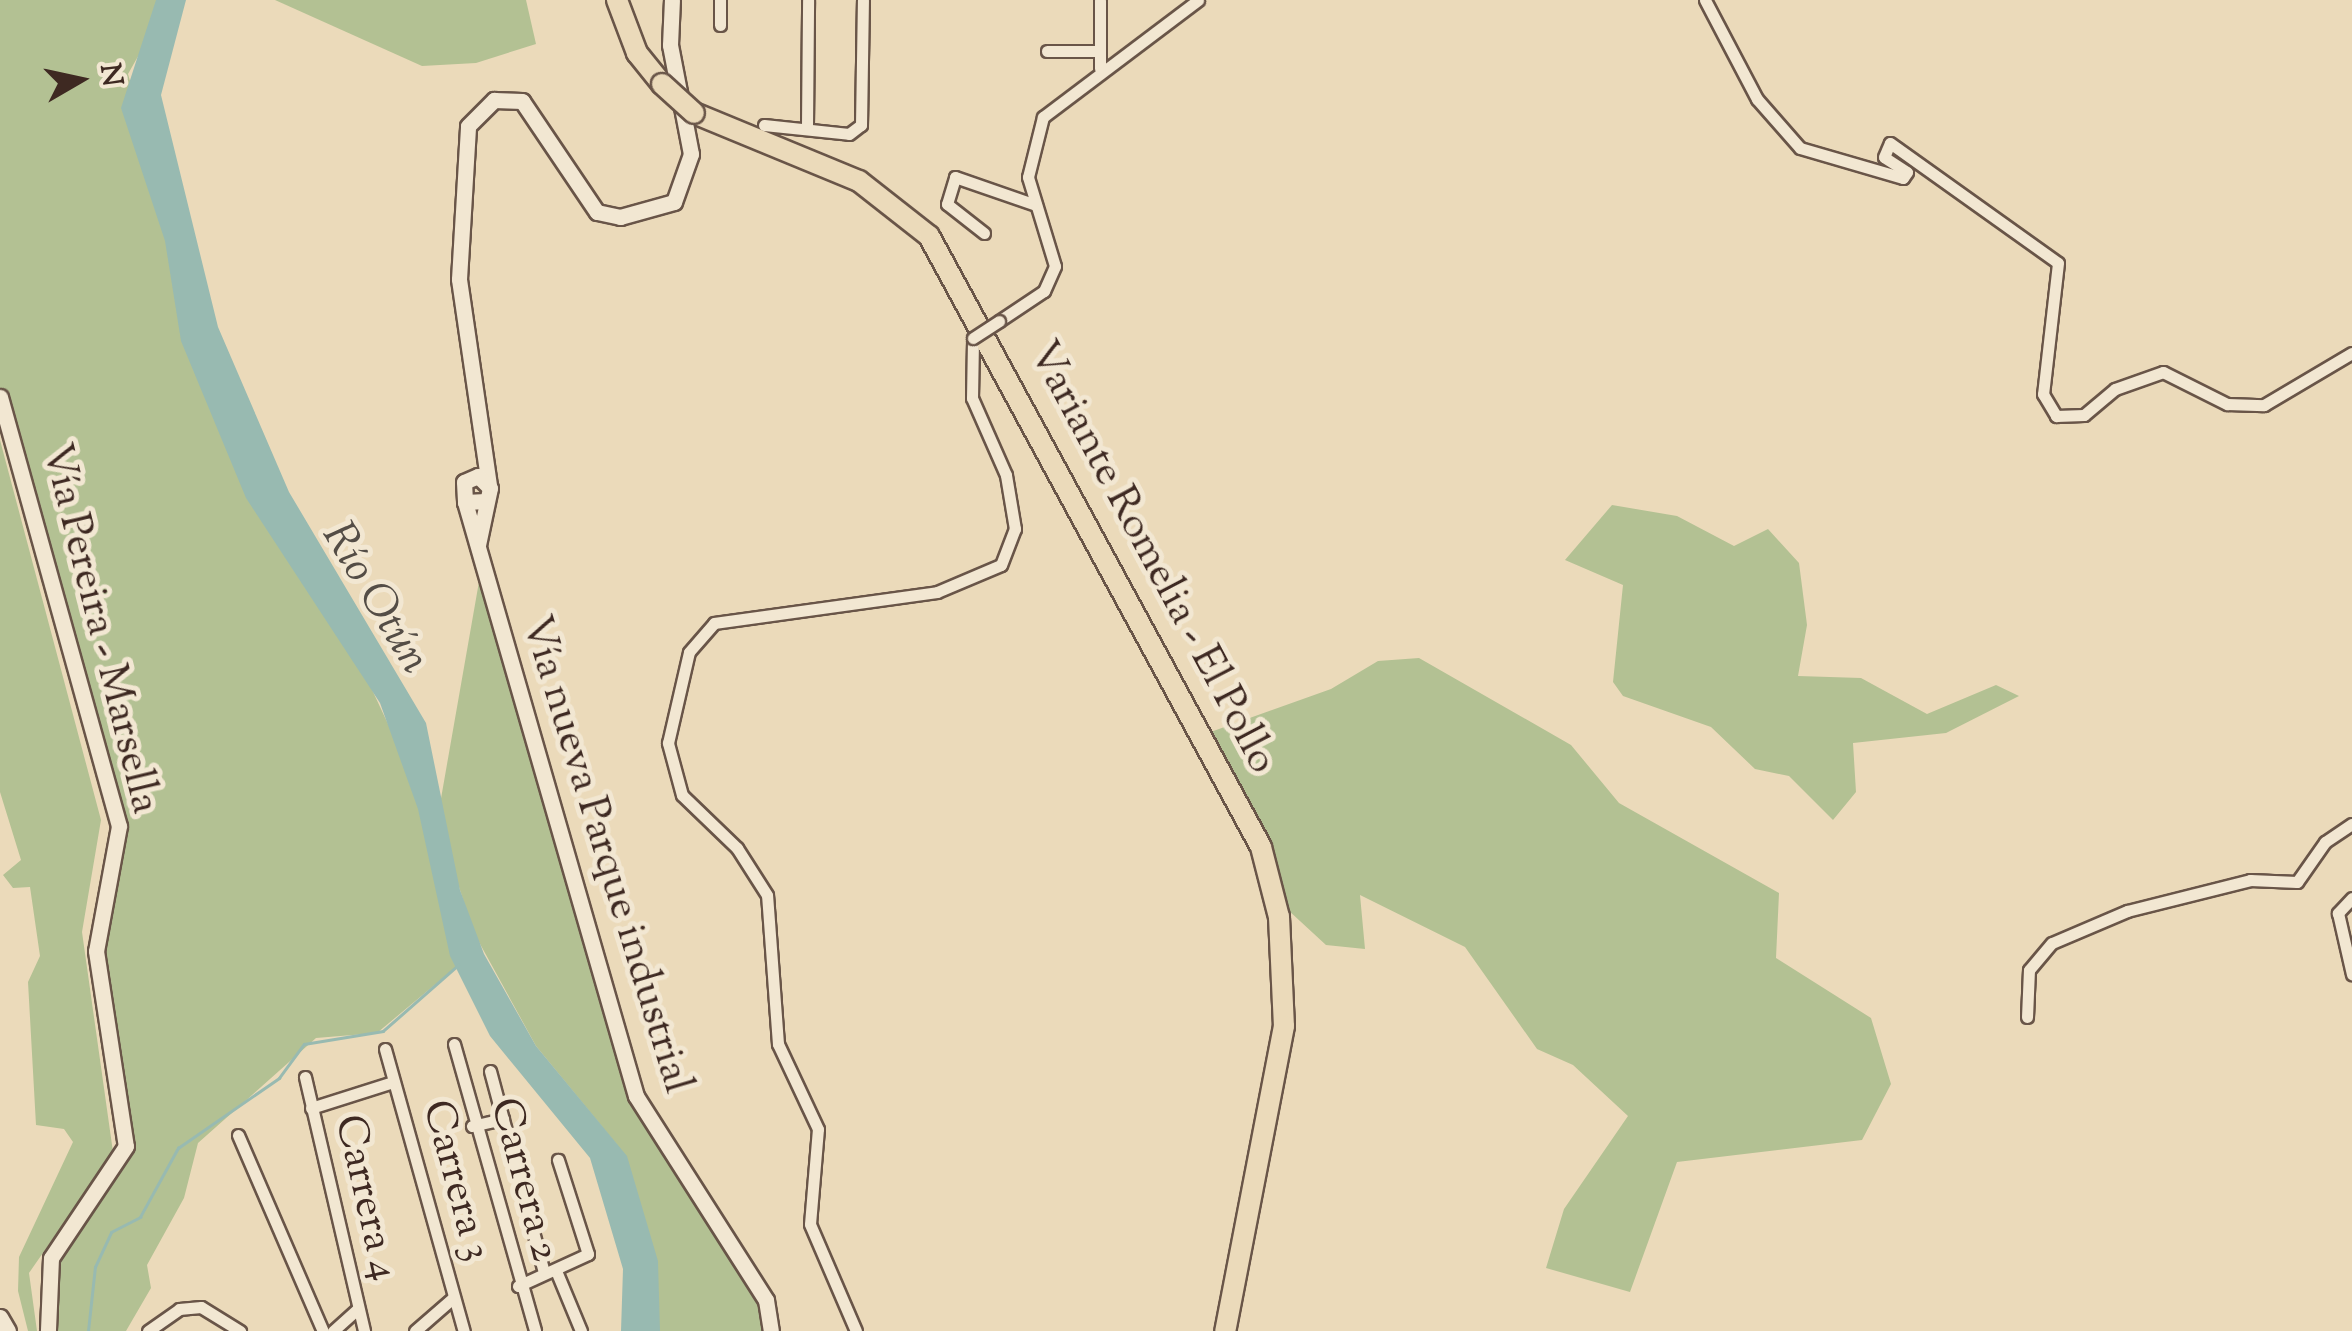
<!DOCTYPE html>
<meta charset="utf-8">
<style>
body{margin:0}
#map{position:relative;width:2352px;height:1331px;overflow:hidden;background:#ebdaba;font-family:"Sorts Mill Goudy",serif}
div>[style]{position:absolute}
.green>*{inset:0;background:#b3c193}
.water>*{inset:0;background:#98bab1}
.stream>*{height:2.5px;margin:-1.25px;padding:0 1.25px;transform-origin:1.25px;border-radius:1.25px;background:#98bab1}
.roads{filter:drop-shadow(2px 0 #695548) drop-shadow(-2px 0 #695548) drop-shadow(0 2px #695548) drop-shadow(0 -2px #695548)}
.street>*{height:11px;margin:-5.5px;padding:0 5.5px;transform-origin:5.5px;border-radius:5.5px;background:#f2e7d2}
.secondary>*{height:15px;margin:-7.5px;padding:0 7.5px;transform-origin:7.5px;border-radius:7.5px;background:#f2e7d2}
.highway>*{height:20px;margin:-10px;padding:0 10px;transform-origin:10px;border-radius:10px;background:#ebdaba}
.bridges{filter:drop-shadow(2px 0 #695548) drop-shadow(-2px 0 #695548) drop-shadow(0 2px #695548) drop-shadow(0 -2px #695548)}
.street-bridge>*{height:11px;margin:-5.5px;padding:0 5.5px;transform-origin:5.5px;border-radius:5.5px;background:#f2e7d2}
.highway-bridge>*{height:20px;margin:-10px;padding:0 10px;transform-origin:10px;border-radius:10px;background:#ebdaba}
span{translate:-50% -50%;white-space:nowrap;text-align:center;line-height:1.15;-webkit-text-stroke:10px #f2e7d2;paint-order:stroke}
.street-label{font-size:42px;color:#3e2922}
.water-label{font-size:45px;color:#544d46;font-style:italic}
.north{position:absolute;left:30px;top:30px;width:100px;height:100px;-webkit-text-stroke:8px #f2e7d2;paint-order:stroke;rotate:81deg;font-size:28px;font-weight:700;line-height:40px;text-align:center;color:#3e2922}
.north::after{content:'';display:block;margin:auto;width:35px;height:45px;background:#3e2922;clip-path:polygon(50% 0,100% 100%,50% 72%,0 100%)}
</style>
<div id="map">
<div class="green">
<div style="clip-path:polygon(0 0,170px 0,128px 74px,197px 314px,436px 827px,480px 576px,636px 1096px,766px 1300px,771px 1331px,654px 1331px,618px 1146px,536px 1046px,474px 933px,444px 841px,468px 957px,377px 1033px,316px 1038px,198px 1143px,184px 1198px,147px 1265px,151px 1288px,126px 1331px,48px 1331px,54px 1251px,120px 1163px,124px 1121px,96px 951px,119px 826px,0 414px)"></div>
<div style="clip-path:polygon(275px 0,526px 0,536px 44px,476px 63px,422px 66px)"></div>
<div style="clip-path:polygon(0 440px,101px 820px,82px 932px,113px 1152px,29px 1273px,37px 1331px,28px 1331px,18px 1291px,19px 1257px,73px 1142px,64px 1129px,36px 1125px,28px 982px,40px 956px,30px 887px,13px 888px,3px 875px,21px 860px,0 792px)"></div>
<div style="clip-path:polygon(1612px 505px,1677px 516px,1734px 546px,1768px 529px,1799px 563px,1807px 625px,1798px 676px,1861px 678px,1927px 714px,1996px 685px,2019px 696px,1946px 733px,1853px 743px,1856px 792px,1833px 820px,1789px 776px,1755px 769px,1711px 727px,1623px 696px,1613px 682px,1623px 585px,1565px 560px)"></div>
<div style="clip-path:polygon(1419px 658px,1571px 745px,1619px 803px,1779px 893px,1776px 958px,1871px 1018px,1891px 1084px,1862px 1140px,1677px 1162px,1630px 1292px,1546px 1268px,1564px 1209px,1628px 1116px,1573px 1065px,1537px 1049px,1465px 947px,1360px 895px,1365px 949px,1326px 945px,1275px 898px,1205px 734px,1331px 689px,1378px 661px)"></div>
</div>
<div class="water">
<div style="clip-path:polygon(156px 0,186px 0,161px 95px,218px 327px,289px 492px,426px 723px,460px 890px,484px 954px,536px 1046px,627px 1156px,658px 1261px,660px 1331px,621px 1331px,623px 1269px,590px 1158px,490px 1036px,450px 956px,418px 809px,380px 703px,246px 498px,181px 341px,165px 241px,121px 108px)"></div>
</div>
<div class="stream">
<div style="left:88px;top:1331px;width:64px;rotate:-83.8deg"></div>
<div style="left:95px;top:1267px;width:38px;rotate:-65deg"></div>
<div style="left:111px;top:1232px;width:33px;rotate:-27deg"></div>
<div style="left:140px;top:1217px;width:79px;rotate:-61.2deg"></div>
<div style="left:178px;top:1148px;width:123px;rotate:-34.7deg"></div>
<div style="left:279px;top:1078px;width:42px;rotate:-53.7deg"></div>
<div style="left:304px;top:1044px;width:80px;rotate:-9.3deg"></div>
<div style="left:383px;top:1031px;width:100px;rotate:-41.3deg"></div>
</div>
<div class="roads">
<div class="street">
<div style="left:1705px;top:0;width:112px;rotate:62.3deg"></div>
<div style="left:1757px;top:99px;width:65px;rotate:48.7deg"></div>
<div style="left:1800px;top:148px;width:107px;rotate:16.2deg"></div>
<div style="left:1903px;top:178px;width:7px;rotate:-56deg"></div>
<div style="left:1907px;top:172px;width:27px;rotate:-147deg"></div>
<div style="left:1884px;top:157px;width:15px;rotate:-67deg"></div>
<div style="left:1890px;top:143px;width:206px;rotate:35.5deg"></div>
<div style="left:2058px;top:263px;width:132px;rotate:96.5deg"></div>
<div style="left:2043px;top:394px;width:26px;rotate:59deg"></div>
<div style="left:2056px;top:416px;width:28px;rotate:-2deg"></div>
<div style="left:2084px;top:415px;width:40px;rotate:-40deg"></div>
<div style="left:2115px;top:389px;width:51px;rotate:-19.5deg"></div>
<div style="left:2163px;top:372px;width:72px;rotate:26.6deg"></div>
<div style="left:2227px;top:404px;width:37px;rotate:2deg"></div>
<div style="left:2264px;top:405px;width:102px;rotate:-30.6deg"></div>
<div style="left:720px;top:25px;width:25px;rotate:-90deg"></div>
<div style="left:1047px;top:51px;width:53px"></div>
<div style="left:1100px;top:68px;width:68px;rotate:-90deg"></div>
<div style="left:764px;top:125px;width:85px;rotate:6deg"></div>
<div style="left:849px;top:134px;width:15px;rotate:-37deg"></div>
<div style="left:861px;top:125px;width:125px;rotate:-89.1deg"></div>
<div style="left:807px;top:126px;width:126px;rotate:-89.5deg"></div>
<div style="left:984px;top:233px;width:47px;rotate:-141.9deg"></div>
<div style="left:947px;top:204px;width:28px;rotate:-73deg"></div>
<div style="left:955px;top:177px;width:86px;rotate:19.1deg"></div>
<div style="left:999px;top:321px;width:54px;rotate:-33.7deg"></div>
<div style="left:1044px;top:291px;width:27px;rotate:-66deg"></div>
<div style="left:1055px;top:266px;width:93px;rotate:-106.9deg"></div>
<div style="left:1028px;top:177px;width:62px;rotate:-76deg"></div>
<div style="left:1043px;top:117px;width:194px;rotate:-37deg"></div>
<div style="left:2352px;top:898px;width:21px;rotate:133deg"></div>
<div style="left:2338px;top:913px;width:63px;rotate:77.1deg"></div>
<div style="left:2027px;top:1017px;width:47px;rotate:-87.6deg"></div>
<div style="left:2029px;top:970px;width:35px;rotate:-50deg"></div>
<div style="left:2052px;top:943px;width:82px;rotate:-23.1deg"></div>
<div style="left:2127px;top:911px;width:127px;rotate:-14.1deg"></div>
<div style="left:2250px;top:880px;width:47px;rotate:2.4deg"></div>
<div style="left:2297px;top:882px;width:49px;rotate:-55deg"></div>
<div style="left:2325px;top:842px;width:32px;rotate:-34deg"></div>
<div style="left:454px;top:1044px;width:298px;rotate:74.2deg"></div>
<div style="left:385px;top:1049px;width:293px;rotate:74.4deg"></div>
<div style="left:490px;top:1071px;width:209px;rotate:75deg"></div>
<div style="left:305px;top:1077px;width:261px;rotate:76.9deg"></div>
<div style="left:311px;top:1108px;width:86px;rotate:-17.6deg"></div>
<div style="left:472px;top:1126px;width:32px;rotate:-13deg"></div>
<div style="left:238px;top:1135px;width:214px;rotate:66.6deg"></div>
<div style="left:557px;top:1273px;width:63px;rotate:67.5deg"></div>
<div style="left:518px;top:1286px;width:77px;rotate:-24.6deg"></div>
<div style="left:588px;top:1254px;width:99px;rotate:-107.7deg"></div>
<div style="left:148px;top:1331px;width:38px;rotate:-35deg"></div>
<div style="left:179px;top:1309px;width:22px;rotate:-5deg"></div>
<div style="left:201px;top:1307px;width:46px;rotate:31.6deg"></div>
<div style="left:333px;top:1331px;width:31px;rotate:-42deg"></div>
<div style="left:415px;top:1331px;width:50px;rotate:-41deg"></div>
<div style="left:856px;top:1331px;width:116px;rotate:-113.3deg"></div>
<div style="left:810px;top:1224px;width:95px;rotate:-85.2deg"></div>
<div style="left:818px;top:1129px;width:94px;rotate:-115.2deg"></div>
<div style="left:778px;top:1044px;width:149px;rotate:-94.2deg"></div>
<div style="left:767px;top:895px;width:56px;rotate:-122.6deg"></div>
<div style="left:737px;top:848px;width:76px;rotate:-136.1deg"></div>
<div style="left:682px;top:795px;width:54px;rotate:-105.1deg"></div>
<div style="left:668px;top:743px;width:93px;rotate:-77deg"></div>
<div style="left:689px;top:652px;width:38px;rotate:-49deg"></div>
<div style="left:714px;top:623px;width:225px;rotate:-7.9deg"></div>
<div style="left:937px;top:592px;width:69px;rotate:-22.9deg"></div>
<div style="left:1001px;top:565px;width:39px;rotate:-69deg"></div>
<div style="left:1015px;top:529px;width:55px;rotate:-99.5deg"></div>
<div style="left:1006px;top:475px;width:84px;rotate:-113.8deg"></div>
<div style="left:972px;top:398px;width:60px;rotate:-89deg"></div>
</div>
<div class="secondary">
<div style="left:0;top:397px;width:445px;rotate:74.5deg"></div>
<div style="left:119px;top:826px;width:127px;rotate:100.4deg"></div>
<div style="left:96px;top:951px;width:197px;rotate:81.3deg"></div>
<div style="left:126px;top:1146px;width:135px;rotate:123.8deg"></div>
<div style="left:51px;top:1258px;width:73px;rotate:92.4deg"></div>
<div style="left:489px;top:485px;width:208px;rotate:-98.3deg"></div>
<div style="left:459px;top:279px;width:153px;rotate:-86.6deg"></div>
<div style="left:468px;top:126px;width:37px;rotate:-45deg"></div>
<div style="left:494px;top:100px;width:28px;rotate:2deg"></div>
<div style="left:522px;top:101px;width:134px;rotate:56deg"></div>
<div style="left:597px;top:212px;width:24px;rotate:12deg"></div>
<div style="left:620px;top:217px;width:56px;rotate:-15.5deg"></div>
<div style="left:674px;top:202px;width:51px;rotate:-70.5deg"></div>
<div style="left:691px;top:154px;width:111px;rotate:-100.9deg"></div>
<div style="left:670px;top:45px;width:45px;rotate:-87.5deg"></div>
<div style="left:465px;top:502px;width:618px;rotate:73.94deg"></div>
<div style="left:636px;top:1096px;width:242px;rotate:57.5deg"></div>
<div style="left:766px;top:1300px;width:31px;rotate:81deg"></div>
<div style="left:478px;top:545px;width:58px;rotate:-78.1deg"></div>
<div style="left:490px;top:488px;width:17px;rotate:-135deg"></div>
<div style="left:478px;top:476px;width:15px;rotate:157deg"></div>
<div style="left:464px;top:482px;width:20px;rotate:87deg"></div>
<div style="left:465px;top:502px;width:21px;rotate:-3deg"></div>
<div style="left:0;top:1317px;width:16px;rotate:60deg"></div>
</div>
<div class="highway">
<div style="left:617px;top:0;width:57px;rotate:69.3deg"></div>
<div style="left:637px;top:53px;width:40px;rotate:51deg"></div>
<div style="left:694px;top:113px;width:178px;rotate:22.4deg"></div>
<div style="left:859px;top:181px;width:89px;rotate:38.2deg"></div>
<div style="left:929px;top:236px;width:695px;rotate:61.48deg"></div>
<div style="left:1261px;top:847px;width:72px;rotate:75.6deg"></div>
<div style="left:1279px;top:917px;width:109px;rotate:87.4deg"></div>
<div style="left:1284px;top:1026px;width:311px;rotate:100.9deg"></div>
</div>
</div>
<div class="bridges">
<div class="street-bridge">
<div style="left:973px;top:338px;width:31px;rotate:-33deg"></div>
</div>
<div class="highway-bridge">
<div style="left:662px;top:84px;width:43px;rotate:42.2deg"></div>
</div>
</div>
<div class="street-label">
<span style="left:1151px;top:558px;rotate:62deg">Variante Romelia - El Pollo</span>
<span style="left:99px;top:629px;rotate:76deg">Vía Pereira - Marsella</span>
<span style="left:605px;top:855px;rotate:73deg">Vía nueva Parque industrial</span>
<span style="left:523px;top:1180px;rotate:75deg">Carrera 2</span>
<span style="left:455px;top:1181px;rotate:75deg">Carrera 3</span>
<span style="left:365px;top:1198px;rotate:77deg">Carrera 4</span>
</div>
<div class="water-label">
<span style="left:374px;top:599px;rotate:59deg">Río Otún</span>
</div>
<div class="north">N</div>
</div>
